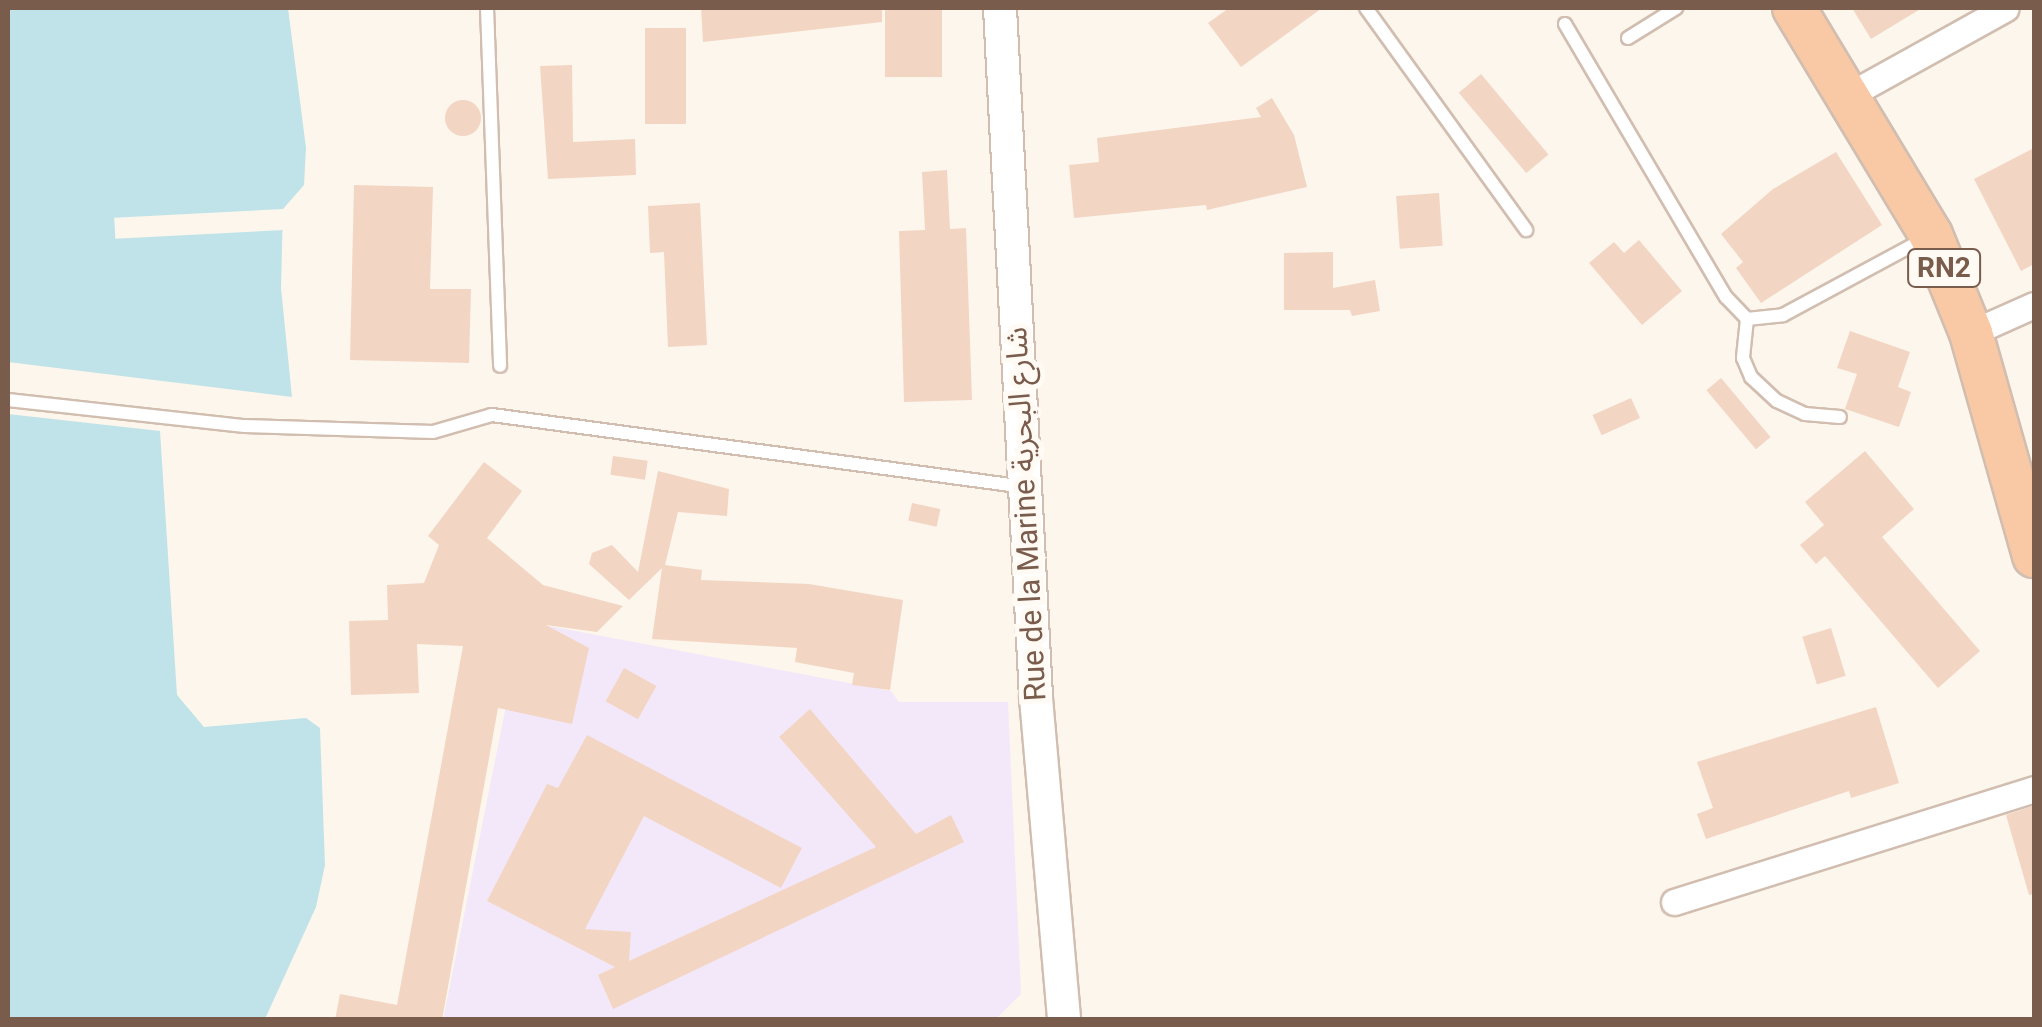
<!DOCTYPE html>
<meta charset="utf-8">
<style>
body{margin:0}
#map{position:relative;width:2042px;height:1027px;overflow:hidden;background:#fdf6ec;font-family:Roboto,"Noto Sans Arabic",sans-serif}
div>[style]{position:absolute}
.education>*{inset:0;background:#f3e8fa}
.water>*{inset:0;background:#bfe3e8}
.pier>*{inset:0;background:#fdf6ec;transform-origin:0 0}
.building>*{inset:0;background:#f3d5c3;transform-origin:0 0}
.round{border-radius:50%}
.roads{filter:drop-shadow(2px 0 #d1beb0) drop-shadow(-2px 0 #d1beb0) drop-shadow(0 2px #d1beb0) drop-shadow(0 -2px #d1beb0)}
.service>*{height:12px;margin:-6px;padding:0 6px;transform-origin:6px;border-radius:6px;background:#fff}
.minor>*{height:25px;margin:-12.5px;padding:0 12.5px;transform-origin:12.5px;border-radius:12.5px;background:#fff}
.tertiary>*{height:32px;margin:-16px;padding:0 16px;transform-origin:16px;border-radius:16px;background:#fff}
.trunk>*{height:42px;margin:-21px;padding:0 21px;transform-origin:21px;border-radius:21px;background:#f9c8a4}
span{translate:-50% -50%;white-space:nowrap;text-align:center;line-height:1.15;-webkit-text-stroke:10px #fffaf3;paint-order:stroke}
.shield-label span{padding:2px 8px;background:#fffaf3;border:2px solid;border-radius:8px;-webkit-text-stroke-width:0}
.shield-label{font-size:28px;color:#7a5c4d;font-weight:700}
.street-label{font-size:30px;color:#7a5c4d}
.frame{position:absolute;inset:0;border:10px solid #7a5c4d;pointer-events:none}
</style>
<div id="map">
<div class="education">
<div style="clip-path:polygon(523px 621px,891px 691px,899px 702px,1008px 702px,1021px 994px,996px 1019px,443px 1020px)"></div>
</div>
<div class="water">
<div style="clip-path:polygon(8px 8px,288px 8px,306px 148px,304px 185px,283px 209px,281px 288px,292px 397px,8px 362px)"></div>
<div style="clip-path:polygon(8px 414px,160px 431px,177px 695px,204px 727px,306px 718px,320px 728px,325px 865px,316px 907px,265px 1019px,8px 1019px)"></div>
</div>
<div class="pier">
<div style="left:283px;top:209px;width:21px;height:169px;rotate:87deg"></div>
</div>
<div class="building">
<div style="clip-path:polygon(701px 8px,882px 8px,882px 22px,703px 42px)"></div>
<div style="left:885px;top:8px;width:57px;height:69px"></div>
<div style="clip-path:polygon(1229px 8px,1322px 8px,1241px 67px,1208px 23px)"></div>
<div style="clip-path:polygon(1852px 8px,1922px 8px,1871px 39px)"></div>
<div style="left:645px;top:28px;width:41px;height:96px"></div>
<div style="clip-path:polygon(572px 65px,573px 142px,635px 139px,636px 175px,548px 179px,540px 66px)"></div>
<div style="left:1481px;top:74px;width:105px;height:29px;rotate:50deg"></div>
<div style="clip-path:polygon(1272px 98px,1294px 135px,1307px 187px,1207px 210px,1206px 205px,1074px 218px,1069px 165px,1099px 162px,1097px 138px,1261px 117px,1256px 108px)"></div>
<div class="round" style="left:445px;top:100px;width:36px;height:36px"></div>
<div style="clip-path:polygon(2034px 148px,2034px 264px,2021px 271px,1974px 179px)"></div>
<div style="clip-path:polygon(1836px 152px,1882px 225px,1761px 303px,1736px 268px,1743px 262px,1721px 234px,1773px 189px)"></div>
<div style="clip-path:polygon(947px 170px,950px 229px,966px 228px,972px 400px,904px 402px,899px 231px,925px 230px,922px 172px)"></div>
<div style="clip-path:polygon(354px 185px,433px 187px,430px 289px,471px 289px,469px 363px,350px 360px)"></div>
<div style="left:1439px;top:193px;width:53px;height:43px;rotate:86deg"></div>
<div style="clip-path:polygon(700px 203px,707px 345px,668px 347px,664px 252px,650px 253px,648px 206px)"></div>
<div style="clip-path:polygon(1639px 240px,1682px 291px,1642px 325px,1589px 263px,1614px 242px,1624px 253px)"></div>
<div style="clip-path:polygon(1333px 252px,1333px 288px,1375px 280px,1380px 311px,1352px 316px,1350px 310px,1284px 310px,1284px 253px)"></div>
<div style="clip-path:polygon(1850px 331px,1910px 352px,1898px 387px,1911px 392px,1899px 427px,1845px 409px,1857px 374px,1837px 368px)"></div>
<div style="left:1721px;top:378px;width:77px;height:19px;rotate:50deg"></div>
<div style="left:1631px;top:398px;width:22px;height:42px;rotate:66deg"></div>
<div style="clip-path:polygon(1865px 451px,1914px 509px,1882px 537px,1980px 651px,1938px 688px,1825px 556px,1816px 564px,1800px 545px,1824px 525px,1805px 502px)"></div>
<div style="left:613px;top:456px;width:35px;height:19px;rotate:8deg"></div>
<div style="clip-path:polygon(484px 462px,522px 491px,487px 538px,543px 585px,623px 606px,597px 632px,546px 625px,589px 648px,572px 724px,498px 708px,442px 1020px,335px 1020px,340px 994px,397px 1005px,463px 646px,417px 644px,419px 693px,351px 695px,349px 621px,388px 620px,387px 585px,424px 583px,439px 545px,428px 536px)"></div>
<div style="clip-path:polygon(658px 471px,729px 489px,727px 516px,678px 512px,665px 565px,702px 570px,701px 580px,809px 584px,903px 600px,890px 690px,852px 685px,854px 673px,795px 662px,797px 648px,652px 639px,662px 568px,629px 600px,589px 564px,592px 553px,612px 545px,638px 572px)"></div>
<div style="left:912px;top:503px;width:29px;height:18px;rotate:12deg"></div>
<div style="left:1831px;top:628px;width:50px;height:30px;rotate:73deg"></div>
<div style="left:624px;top:668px;width:37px;height:38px;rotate:29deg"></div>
<div style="clip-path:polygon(1876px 707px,1899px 783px,1851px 798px,1849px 791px,1706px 839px,1697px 814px,1713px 808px,1697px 762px)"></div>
<div style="clip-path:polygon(810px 709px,916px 834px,951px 815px,964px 842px,613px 1009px,598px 975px,615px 967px,487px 901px,547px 784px,558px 788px,587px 735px,802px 848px,781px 888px,644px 816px,585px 929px,631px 932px,629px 961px,876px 847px,779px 737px)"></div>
<div style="clip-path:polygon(2033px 806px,2034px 894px,2029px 895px,2006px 815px)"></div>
</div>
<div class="roads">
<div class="service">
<div style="left:487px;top:8px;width:358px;rotate:87.9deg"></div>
<div style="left:1366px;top:8px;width:274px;rotate:54.2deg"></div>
<div style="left:1565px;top:24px;width:317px;rotate:59.5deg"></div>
<div style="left:1726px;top:297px;width:30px;rotate:46deg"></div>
<div style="left:1747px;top:319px;width:36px;rotate:-6deg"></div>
<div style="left:1783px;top:315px;width:160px;rotate:-28.3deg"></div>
<div style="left:1628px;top:38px;width:57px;rotate:-32deg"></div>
<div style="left:1747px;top:319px;width:39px;rotate:96deg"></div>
<div style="left:1743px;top:358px;width:21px;rotate:67deg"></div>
<div style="left:1751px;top:377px;width:35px;rotate:43deg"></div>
<div style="left:1777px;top:401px;width:31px;rotate:25deg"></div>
<div style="left:1805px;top:414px;width:35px;rotate:5deg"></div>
<div style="left:8px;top:400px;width:238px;rotate:6.3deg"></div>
<div style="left:245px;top:426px;width:188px;rotate:1.8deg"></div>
<div style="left:433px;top:432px;width:61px;rotate:-16.1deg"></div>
<div style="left:492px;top:415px;width:538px;rotate:7.69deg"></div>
</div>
<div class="minor">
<div style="left:1849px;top:95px;width:179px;rotate:-29deg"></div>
<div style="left:1971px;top:333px;width:69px;rotate:-24deg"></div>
<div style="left:1674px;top:902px;width:377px;rotate:-17.4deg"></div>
</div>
<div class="tertiary">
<div style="left:1000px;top:8px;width:691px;rotate:87.01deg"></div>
<div style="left:1036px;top:698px;width:323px;rotate:85deg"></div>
</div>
<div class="trunk">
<div style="left:1794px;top:8px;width:265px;rotate:58.9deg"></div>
<div style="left:1931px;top:235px;width:106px;rotate:67.8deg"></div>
<div style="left:1971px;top:333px;width:232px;rotate:74.2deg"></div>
</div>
</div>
<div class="shield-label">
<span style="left:1944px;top:268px">RN2</span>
</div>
<div class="street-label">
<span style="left:1026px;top:514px;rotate:-93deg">Rue de la Marine شارع البحرية</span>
</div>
<div class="frame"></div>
</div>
